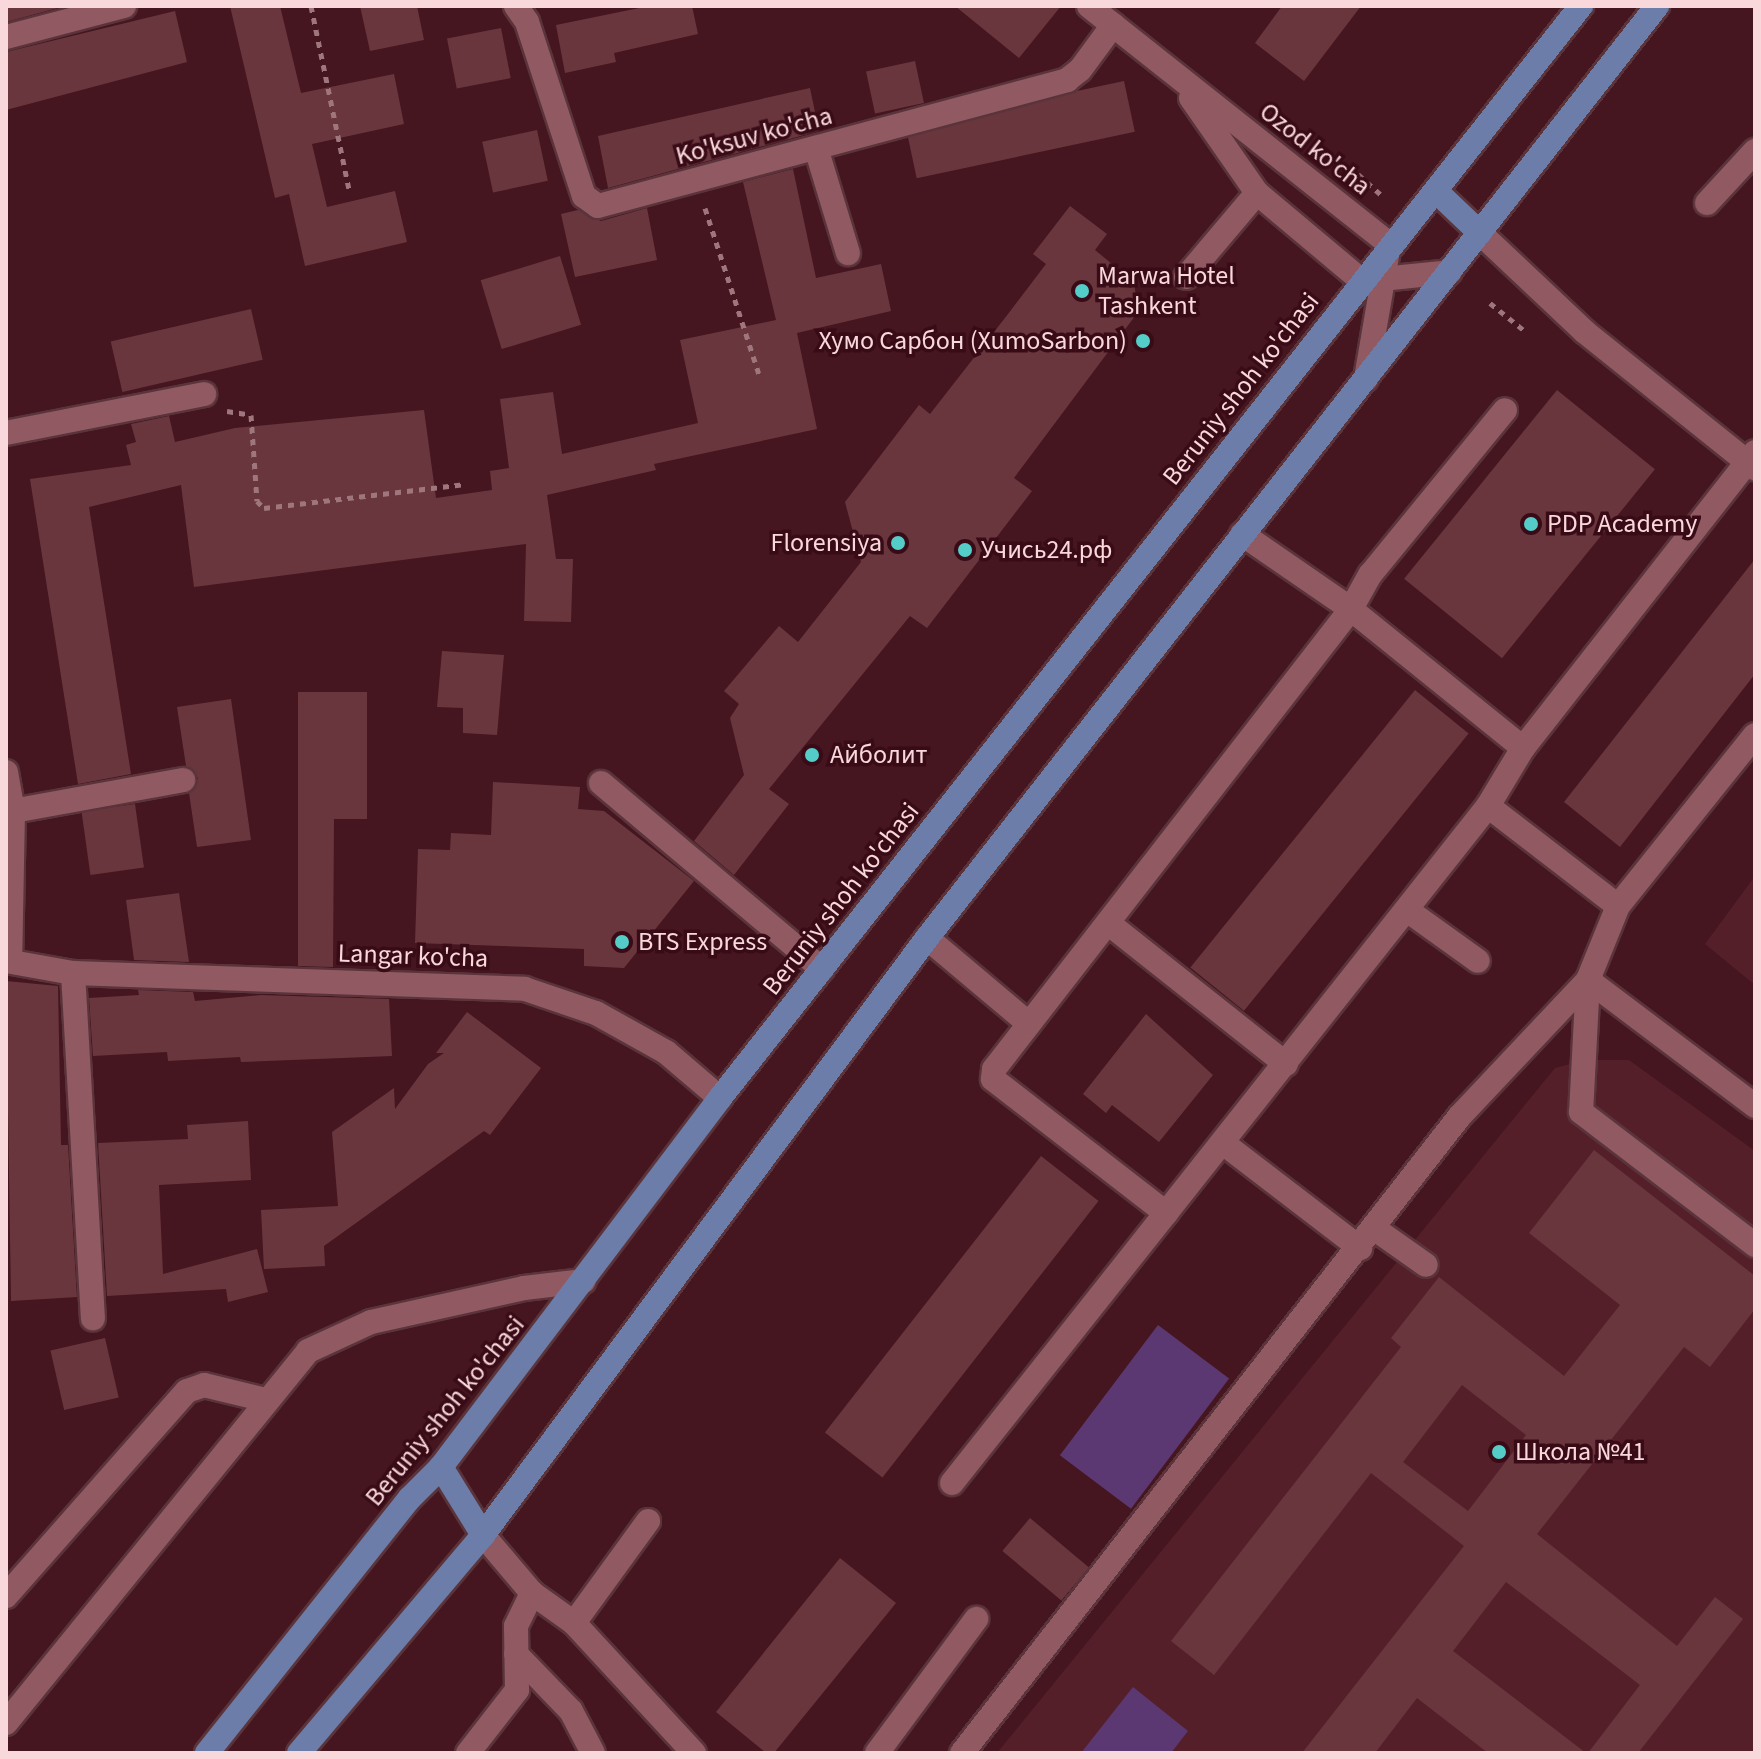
<!DOCTYPE html>
<meta charset="utf-8">
<style>
body{margin:0}
#map{position:relative;width:1761px;height:1759px;overflow:hidden;background:#45161f;font-family:"Source Sans 3",sans-serif}
div>[style]{position:absolute}
.built>*{inset:0;background:#551f2a}
.green>*{inset:0;background:#5b3871;transform-origin:0 0}
.building>*{inset:0;background:#69363e;transform-origin:0 0}
.path>*{height:5px;margin-top:-2.5px;transform-origin:0;background:repeating-linear-gradient(90deg,#9e767c 0 6px,transparent 0 12px)}
.roads{filter:drop-shadow(2px 0 #5b343b) drop-shadow(-2px 0 #5b343b) drop-shadow(0 2px #5b343b) drop-shadow(0 -2px #5b343b)}
.minor>*{height:24px;margin:-12px;padding:0 12px;transform-origin:12px;border-radius:12px;background:#915a62}
.major>*{height:24px;margin:-12px;padding:0 12px;transform-origin:12px;border-radius:12px;background:#6d7da9}
.dots>*{width:22px;height:22px;translate:-50% -50%;box-sizing:border-box;border:4px solid #390b16;border-radius:50%}
span{translate:-50% -50%;white-space:nowrap;text-align:center;line-height:1.15;-webkit-text-stroke:7px #390b16;paint-order:stroke}
.street-label{font-size:26px;color:#f8d8db}
.poi-label{font-size:26px;color:#f8d8db}
.left{translate:0 -50%;text-align:left}
.right{translate:-100% -50%;text-align:right}
.frame{position:absolute;inset:0;border:8px solid #f8d8db;pointer-events:none}
</style>
<div id="map">
<div class="built">
<div style="clip-path:polygon(1755px 876px,1755px 985px,1705px 944px)"></div>
<div style="clip-path:polygon(1586px 1060px,1629px 1060px,1755px 1151px,1755px 1753px,997px 1753px,1555px 1068px)"></div>
</div>
<div class="green">
<div style="left:1158px;top:1325px;width:89px;height:163px;rotate:37deg"></div>
<div style="clip-path:polygon(1133px 1687px,1188px 1731px,1171px 1753px,1081px 1753px)"></div>
</div>
<div class="building">
<div style="clip-path:polygon(6px 6px,65px 6px,6px 22px)"></div>
<div style="clip-path:polygon(230px 6px,280px 6px,301px 93px,394px 74px,404px 124px,312px 144px,327px 207px,395px 191px,407px 242px,305px 266px,289px 194px,275px 198px)"></div>
<div style="clip-path:polygon(360px 6px,417px 6px,424px 40px,370px 51px)"></div>
<div style="clip-path:polygon(649px 6px,692px 6px,698px 34px,614px 53px,616px 62px,565px 73px,556px 25px)"></div>
<div style="clip-path:polygon(955px 6px,1061px 6px,1019px 58px)"></div>
<div style="clip-path:polygon(1282px 6px,1361px 6px,1304px 81px,1255px 43px)"></div>
<div style="clip-path:polygon(175px 11px,187px 62px,6px 110px,6px 52px)"></div>
<div style="left:501px;top:28px;width:51px;height:55px;rotate:79deg"></div>
<div style="left:915px;top:61px;width:43px;height:50px;rotate:78deg"></div>
<div style="left:1124px;top:81px;width:52px;height:223px;rotate:78deg"></div>
<div style="clip-path:polygon(810px 88px,819px 131px,608px 188px,598px 136px)"></div>
<div style="left:537px;top:130px;width:52px;height:56px;rotate:78deg"></div>
<div style="clip-path:polygon(793px 169px,816px 278px,881px 264px,891px 311px,797px 333px,817px 429px,654px 464px,656px 470px,547px 495px,556px 559px,573px 559px,571px 622px,524px 621px,526px 544px,194px 587px,181px 485px,89px 507px,131px 774px,78px 784px,30px 479px,131px 465px,126px 445px,136px 442px,131px 424px,169px 416px,175px 442px,235px 428px,424px 410px,436px 498px,492px 490px,490px 471px,509px 468px,500px 399px,553px 392px,562px 454px,698px 423px,680px 340px,776px 320px,743px 182px)"></div>
<div style="clip-path:polygon(1070px 206px,1107px 234px,1095px 250px,1134px 282px,1138px 312px,1014px 478px,1032px 491px,927px 628px,910px 616px,769px 789px,789px 804px,734px 875px,694px 841px,744px 775px,730px 718px,739px 704px,724px 691px,779px 626px,798px 642px,861px 562px,845px 502px,919px 405px,930px 414px,1008px 314px,1046px 264px,1033px 254px)"></div>
<div style="clip-path:polygon(647px 208px,657px 260px,575px 277px,561px 214px,578px 210px,601px 221px)"></div>
<div style="left:560px;top:256px;width:72px;height:83px;rotate:73deg"></div>
<div style="left:251px;top:309px;width:52px;height:144px;rotate:77deg"></div>
<div style="left:1557px;top:390px;width:126px;height:243px;rotate:39deg"></div>
<div style="clip-path:polygon(1755px 559px,1755px 674px,1620px 847px,1564px 802px)"></div>
<div style="clip-path:polygon(442px 651px,504px 655px,497px 735px,463px 733px,463px 708px,437px 707px)"></div>
<div style="left:1415px;top:690px;width:69px;height:357px;rotate:39deg"></div>
<div style="clip-path:polygon(298px 692px,367px 692px,367px 819px,334px 819px,333px 967px,298px 966px)"></div>
<div style="clip-path:polygon(231px 699px,251px 840px,197px 847px,189px 793px,198px 778px,186px 766px,177px 707px)"></div>
<div style="clip-path:polygon(493px 782px,580px 787px,578px 809px,604px 811px,694px 881px,624px 968px,584px 966px,584px 949px,415px 943px,418px 849px,450px 850px,451px 833px,491px 835px)"></div>
<div style="left:135px;top:804px;width:64px;height:54px;rotate:82deg"></div>
<div style="clip-path:polygon(179px 893px,189px 962px,134px 960px,126px 900px)"></div>
<div style="clip-path:polygon(6px 981px,58px 986px,61px 1145px,68px 1145px,77px 1297px,11px 1301px)"></div>
<div style="clip-path:polygon(138px 990px,193px 992px,195px 1001px,261px 995px,389px 999px,392px 1056px,241px 1062px,240px 1057px,168px 1061px,167px 1052px,93px 1056px,89px 998px,139px 995px)"></div>
<div style="clip-path:polygon(467px 1012px,541px 1068px,490px 1135px,484px 1131px,324px 1246px,325px 1266px,264px 1269px,261px 1210px,338px 1206px,332px 1132px,394px 1088px,395px 1109px,428px 1064px,444px 1053px,436px 1053px)"></div>
<div style="clip-path:polygon(1146px 1014px,1213px 1075px,1159px 1142px,1112px 1105px,1106px 1113px,1083px 1094px)"></div>
<div style="clip-path:polygon(248px 1121px,251px 1180px,159px 1185px,163px 1274px,257px 1249px,268px 1292px,228px 1302px,226px 1289px,107px 1296px,98px 1143px,188px 1139px,187px 1125px)"></div>
<div style="clip-path:polygon(evenodd,1594px 1150px,1755px 1276px,1755px 1309px,1710px 1367px,1684px 1347px,1537px 1534px,1677px 1646px,1715px 1597px,1743px 1619px,1638px 1753px,1588px 1753px,1640px 1685px,1506px 1582px,1453px 1651px,1586px 1753px,1488px 1753px,1417px 1698px,1375px 1753px,1302px 1753px,1464px 1546px,1371px 1473px,1214px 1675px,1171px 1641px,1401px 1347px,1391px 1338px,1439px 1277px,1564px 1376px,1620px 1305px,1529px 1233px,1594px 1150px,1462px 1385px,1526px 1435px,1468px 1511px,1403px 1462px,1462px 1385px)"></div>
<div style="left:1041px;top:1156px;width:73px;height:351px;rotate:38deg"></div>
<div style="left:105px;top:1338px;width:61px;height:56px;rotate:77deg"></div>
<div style="left:1030px;top:1518px;width:77px;height:43px;rotate:40deg"></div>
<div style="clip-path:polygon(840px 1558px,896px 1603px,774px 1753px,766px 1753px,716px 1712px)"></div>
</div>
<div class="path">
<div style="left:311px;top:6px;width:188px;rotate:78.3deg"></div>
<div style="left:1358px;top:174px;width:30px;rotate:42deg"></div>
<div style="left:705px;top:208px;width:175px;rotate:72deg"></div>
<div style="left:1490px;top:303px;width:45px;rotate:38.7deg"></div>
<div style="left:227px;top:411px;width:24px;rotate:9deg"></div>
<div style="left:251px;top:415px;width:86px;rotate:86deg"></div>
<div style="left:257px;top:501px;width:10px;rotate:45deg"></div>
<div style="left:264px;top:508px;width:203px;rotate:-6.8deg"></div>
</div>
<div class="roads">
<div class="minor">
<div style="left:516px;top:6px;width:19px;rotate:55deg"></div>
<div style="left:527px;top:22px;width:183px;rotate:71.9deg"></div>
<div style="left:584px;top:196px;width:17px;rotate:36deg"></div>
<div style="left:598px;top:206px;width:486px;rotate:-15deg"></div>
<div style="left:1067px;top:80px;width:16px;rotate:-38deg"></div>
<div style="left:1080px;top:70px;width:56px;rotate:-53.7deg"></div>
<div style="left:1089px;top:6px;width:383px;rotate:38.4deg"></div>
<div style="left:1389px;top:244px;width:137px;rotate:99.7deg"></div>
<div style="left:6px;top:37px;width:122px;rotate:-14.7deg"></div>
<div style="left:1191px;top:98px;width:116px;rotate:55.2deg"></div>
<div style="left:1257px;top:193px;width:137px;rotate:40deg"></div>
<div style="left:1362px;top:281px;width:88px;rotate:-5.8deg"></div>
<div style="left:816px;top:148px;width:110px;rotate:73.1deg"></div>
<div style="left:1707px;top:203px;width:71px;rotate:-47.3deg"></div>
<div style="left:1480px;top:233px;width:144px;rotate:43.3deg"></div>
<div style="left:1585px;top:332px;width:218px;rotate:38.7deg"></div>
<div style="left:1186px;top:277px;width:110px;rotate:-49.8deg"></div>
<div style="left:6px;top:433px;width:202px;rotate:-11.1deg"></div>
<div style="left:1242px;top:534px;width:132px;rotate:34.5deg"></div>
<div style="left:1351px;top:609px;width:39px;rotate:-61deg"></div>
<div style="left:1370px;top:575px;width:213px;rotate:-50.7deg"></div>
<div style="left:1523px;top:748px;width:221px;rotate:-141.1deg"></div>
<div style="left:1351px;top:609px;width:582px;rotate:127.81deg"></div>
<div style="left:994px;top:1069px;width:10px;rotate:96deg"></div>
<div style="left:993px;top:1079px;width:219px;rotate:37.8deg"></div>
<div style="left:1166px;top:1213px;width:519px;rotate:-51.65deg"></div>
<div style="left:1488px;top:806px;width:68px;rotate:-58.9deg"></div>
<div style="left:1523px;top:748px;width:376px;rotate:-51.9deg"></div>
<div style="left:6px;top:772px;width:40px;rotate:80deg"></div>
<div style="left:13px;top:811px;width:150px;rotate:91.1deg"></div>
<div style="left:601px;top:783px;width:289px;rotate:40.1deg"></div>
<div style="left:1488px;top:806px;width:164px;rotate:37.6deg"></div>
<div style="left:1618px;top:906px;width:80px;rotate:112.1deg"></div>
<div style="left:1588px;top:980px;width:209px;rotate:37deg"></div>
<div style="left:13px;top:811px;width:173px;rotate:-10.3deg"></div>
<div style="left:1618px;top:906px;width:219px;rotate:-51.3deg"></div>
<div style="left:1407px;top:910px;width:87px;rotate:35.7deg"></div>
<div style="left:1108px;top:923px;width:227px;rotate:38.4deg"></div>
<div style="left:927px;top:938px;width:133px;rotate:40.1deg"></div>
<div style="left:6px;top:961px;width:68px;rotate:10.2deg"></div>
<div style="left:73px;top:973px;width:452px;rotate:2deg"></div>
<div style="left:525px;top:989px;width:75px;rotate:18.7deg"></div>
<div style="left:596px;top:1013px;width:80px;rotate:29.1deg"></div>
<div style="left:666px;top:1052px;width:71px;rotate:40.4deg"></div>
<div style="left:73px;top:973px;width:346px;rotate:86.7deg"></div>
<div style="left:1223px;top:1143px;width:173px;rotate:37.5deg"></div>
<div style="left:1375px;top:1229px;width:62px;rotate:35.2deg"></div>
<div style="left:952px;top:1483px;width:345px;rotate:-51.6deg"></div>
<div style="left:532px;top:1593px;width:52px;rotate:35.5deg"></div>
<div style="left:574px;top:1623px;width:126px;rotate:-54deg"></div>
<div style="left:6px;top:1596px;width:273px;rotate:-48.6deg"></div>
<div style="left:187px;top:1391px;width:18px;rotate:-19deg"></div>
<div style="left:204px;top:1385px;width:64px;rotate:13.6deg"></div>
<div style="left:574px;top:1623px;width:177px;rotate:47.3deg"></div>
<div style="left:516px;top:1654px;width:79px;rotate:46deg"></div>
<div style="left:571px;top:1711px;width:47px;rotate:62.4deg"></div>
<div style="left:6px;top:1723px;width:479px;rotate:-50.9deg"></div>
<div style="left:308px;top:1351px;width:69px;rotate:-24.7deg"></div>
<div style="left:371px;top:1322px;width:157px;rotate:-12.5deg"></div>
<div style="left:524px;top:1288px;width:60px;rotate:-6.7deg"></div>
<div style="left:468px;top:1753px;width:80px;rotate:-52.1deg"></div>
<div style="left:517px;top:1690px;width:64px;rotate:-90.9deg"></div>
<div style="left:516px;top:1626px;width:37px;rotate:-64deg"></div>
<div style="left:532px;top:1593px;width:76px;rotate:-130.2deg"></div>
<div style="left:877px;top:1753px;width:167px;rotate:-53.5deg"></div>
<div style="left:962px;top:1753px;width:807px;rotate:-51.99deg"></div>
<div style="left:1459px;top:1117px;width:188px;rotate:-46.7deg"></div>
<div style="left:1588px;top:980px;width:132px;rotate:93deg"></div>
<div style="left:1581px;top:1112px;width:219px;rotate:37.4deg"></div>
</div>
<div class="major">
<div style="left:1437px;top:192px;width:59px;rotate:43.6deg"></div>
<div style="left:441px;top:1467px;width:80px;rotate:58.3deg"></div>
<div style="left:207px;top:1753px;width:326px;rotate:-51.5deg"></div>
<div style="left:410px;top:1498px;width:44px;rotate:-45deg"></div>
<div style="left:441px;top:1467px;width:463px;rotate:-52.9deg"></div>
<div style="left:720px;top:1098px;width:1391px;rotate:-51.75deg"></div>
<div style="left:299px;top:1753px;width:285px;rotate:-49.8deg"></div>
<div style="left:483px;top:1535px;width:744px;rotate:-53.36deg"></div>
<div style="left:927px;top:938px;width:1184px;rotate:-51.93deg"></div>
</div>
</div>
<div class="dots">
<div style="left:1082px;top:291px;background:#54cdc8"></div>
<div style="left:1143px;top:341px;background:#54cdc8"></div>
<div style="left:1531px;top:524px;background:#54cdc8"></div>
<div style="left:898px;top:543px;background:#54cdc8"></div>
<div style="left:965px;top:550px;background:#54cdc8"></div>
<div style="left:812px;top:755px;background:#54cdc8"></div>
<div style="left:622px;top:942px;background:#54cdc8"></div>
<div style="left:1499px;top:1452px;background:#54cdc8"></div>
</div>
<div class="street-label">
<span style="left:754px;top:136px;rotate:-15deg">Ko'ksuv ko'cha</span>
<span style="left:1315px;top:149px;rotate:38deg">Ozod ko'cha</span>
<span style="left:1241px;top:389px;rotate:-52deg">Beruniy shoh ko'chasi</span>
<span style="left:841px;top:899px;rotate:-52deg">Beruniy shoh ko'chasi</span>
<span style="left:413px;top:956px;rotate:2deg">Langar ko'cha</span>
<span style="left:445px;top:1411px;rotate:-51deg">Beruniy shoh ko'chasi</span>
</div>
<div class="poi-label">
<span class="left" style="left:1098px;top:291px">Marwa Hotel<br>Tashkent</span>
<span class="right" style="left:1127px;top:341px">Хумо Сарбон (XumoSarbon)</span>
<span class="left" style="left:1547px;top:524px">PDP Academy</span>
<span class="right" style="left:882px;top:543px">Florensiya</span>
<span class="left" style="left:981px;top:550px">Учись24.рф</span>
<span class="left" style="left:830px;top:755px">Айболит</span>
<span class="left" style="left:638px;top:942px">BTS Express</span>
<span class="left" style="left:1515px;top:1452px">Школа №41</span>
</div>
<div class="frame"></div>
</div>
